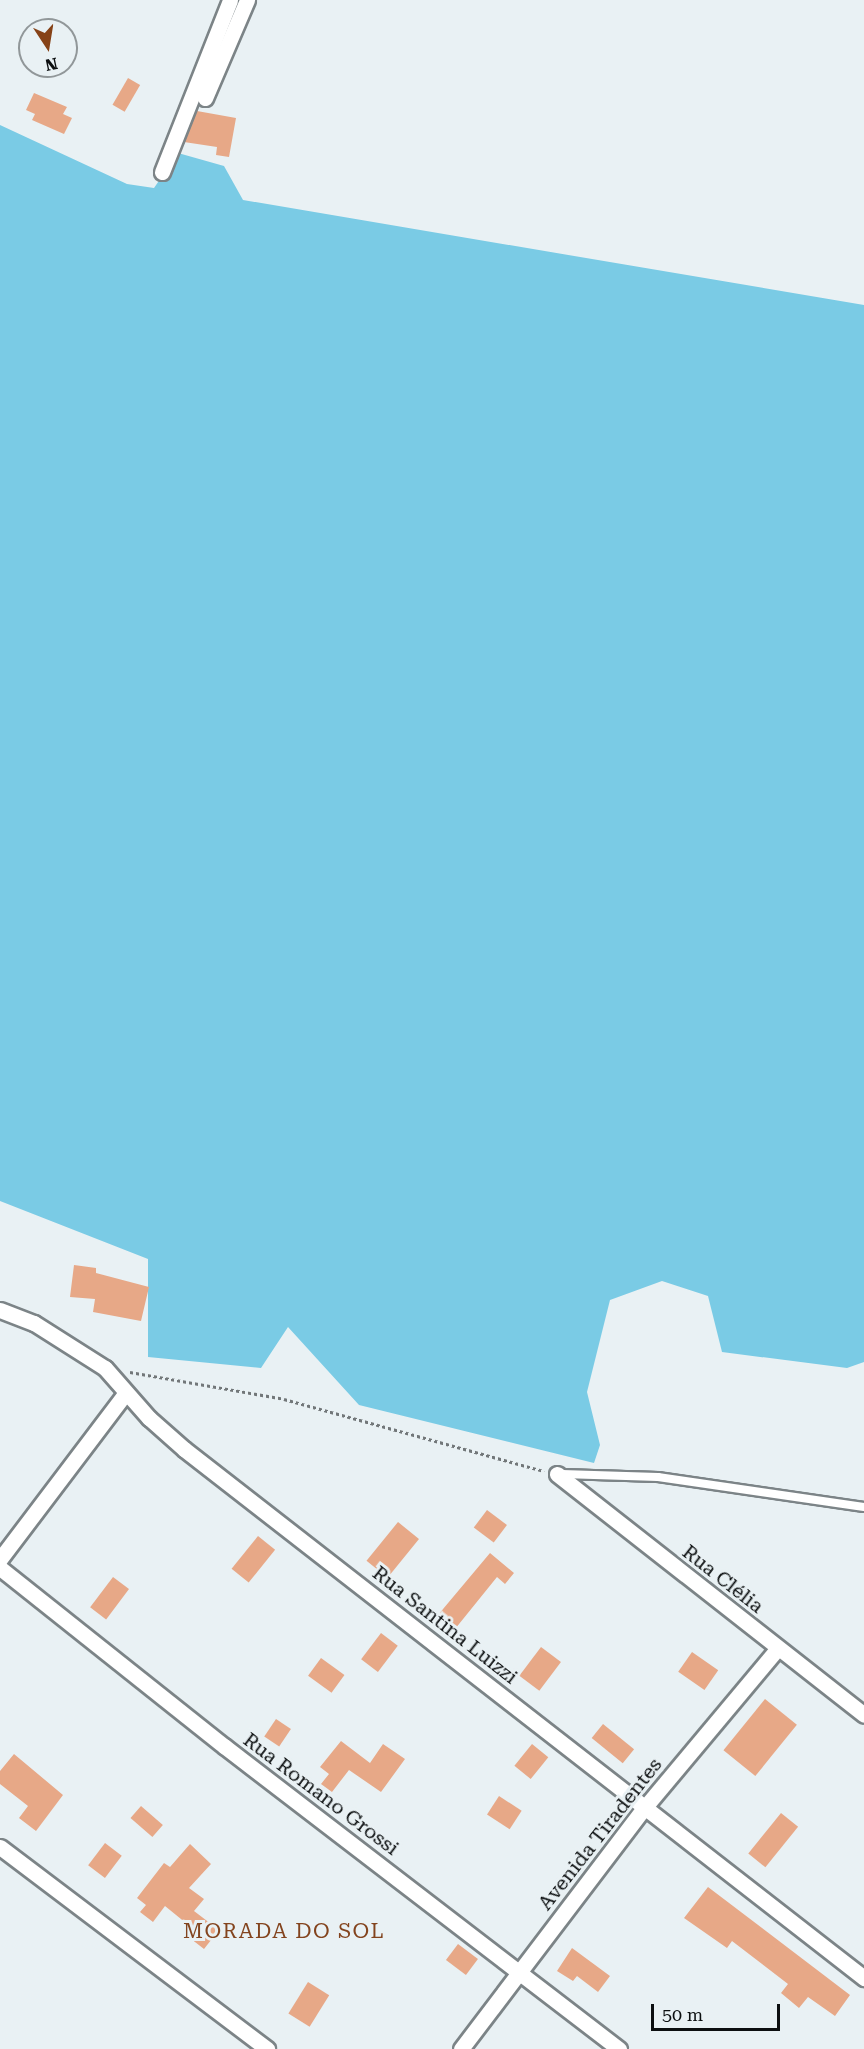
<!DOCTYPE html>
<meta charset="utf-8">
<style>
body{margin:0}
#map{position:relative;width:864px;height:2049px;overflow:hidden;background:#e9f1f4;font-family:"Roboto Serif",serif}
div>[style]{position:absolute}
.forest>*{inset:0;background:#7acbe5}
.building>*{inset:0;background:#e7a887;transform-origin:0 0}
.path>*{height:3px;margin-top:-1.5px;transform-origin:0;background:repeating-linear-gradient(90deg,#727779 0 3px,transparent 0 6px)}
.roads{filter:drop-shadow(2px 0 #7c8487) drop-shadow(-2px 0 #7c8487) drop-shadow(0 2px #7c8487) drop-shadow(0 -2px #7c8487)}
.lane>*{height:8px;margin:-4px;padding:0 4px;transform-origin:4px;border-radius:4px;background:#fff}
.street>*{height:15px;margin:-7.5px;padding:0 7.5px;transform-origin:7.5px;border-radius:7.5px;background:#fff}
span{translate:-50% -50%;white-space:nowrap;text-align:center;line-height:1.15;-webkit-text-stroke:6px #e9f1f4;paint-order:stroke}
.street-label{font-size:20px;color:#0c0f10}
.neighbourhood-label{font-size:21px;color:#83441e;letter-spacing:1.5px}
.north{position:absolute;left:18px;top:18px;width:60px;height:60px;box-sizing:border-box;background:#e9f1f4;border:2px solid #919799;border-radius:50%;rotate:168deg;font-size:16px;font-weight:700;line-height:24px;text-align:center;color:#0c0f10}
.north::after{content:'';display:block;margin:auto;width:21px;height:27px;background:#864217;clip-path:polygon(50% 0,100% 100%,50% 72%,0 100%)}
.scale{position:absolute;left:651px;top:2004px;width:129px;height:27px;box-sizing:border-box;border:3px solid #0c0f10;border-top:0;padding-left:8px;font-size:18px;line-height:21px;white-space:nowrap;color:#0c0f10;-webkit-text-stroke:4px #e9f1f4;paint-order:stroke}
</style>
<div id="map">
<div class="forest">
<div style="clip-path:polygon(0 125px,127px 184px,154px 188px,178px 153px,224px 166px,243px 200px,864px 305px,864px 1362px,847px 1368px,722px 1352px,708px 1296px,662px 1281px,610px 1300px,587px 1392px,600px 1445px,594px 1463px,359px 1405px,288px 1327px,261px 1368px,148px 1357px,148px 1259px,0 1201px)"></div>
</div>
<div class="building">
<div style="left:128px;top:78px;width:14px;height:31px;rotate:30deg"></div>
<div style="clip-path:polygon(34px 93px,67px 107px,63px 114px,72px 118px,64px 134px,32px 120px,35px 114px,26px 110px)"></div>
<div style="clip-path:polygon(197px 111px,236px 118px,229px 157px,216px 155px,217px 147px,184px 142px)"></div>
<div style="clip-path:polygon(74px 1265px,96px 1268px,96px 1273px,149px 1287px,141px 1321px,93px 1312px,95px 1299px,70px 1297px)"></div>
<div style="left:487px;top:1510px;width:25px;height:22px;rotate:37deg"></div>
<div style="left:398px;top:1522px;width:27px;height:50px;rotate:39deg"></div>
<div style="left:258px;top:1536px;width:22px;height:42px;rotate:39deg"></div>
<div style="clip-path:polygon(490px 1553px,514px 1573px,505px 1584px,497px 1577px,455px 1629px,438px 1615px)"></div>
<div style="left:113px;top:1577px;width:20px;height:38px;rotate:37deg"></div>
<div style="left:381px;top:1633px;width:21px;height:33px;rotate:37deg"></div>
<div style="left:541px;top:1647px;width:25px;height:36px;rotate:37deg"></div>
<div style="left:692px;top:1652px;width:32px;height:24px;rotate:35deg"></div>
<div style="left:321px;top:1658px;width:29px;height:22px;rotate:36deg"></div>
<div style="left:765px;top:1699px;width:41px;height:66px;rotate:39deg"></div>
<div style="left:276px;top:1719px;width:18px;height:21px;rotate:34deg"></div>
<div style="left:603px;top:1724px;width:40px;height:18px;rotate:39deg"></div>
<div style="clip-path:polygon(341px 1741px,370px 1763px,383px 1744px,405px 1759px,381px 1792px,349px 1770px,332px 1792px,321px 1784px,329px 1774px,320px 1767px)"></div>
<div style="left:532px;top:1744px;width:21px;height:28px;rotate:39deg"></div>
<div style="clip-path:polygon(14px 1754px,63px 1795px,36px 1831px,19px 1818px,28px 1806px,0 1784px,0 1771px)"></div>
<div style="left:499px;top:1796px;width:27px;height:22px;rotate:33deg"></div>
<div style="left:141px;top:1806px;width:29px;height:16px;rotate:41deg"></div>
<div style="left:781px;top:1813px;width:22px;height:52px;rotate:39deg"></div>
<div style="left:105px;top:1843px;width:21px;height:28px;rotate:37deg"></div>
<div style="clip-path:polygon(190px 1844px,211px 1864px,189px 1888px,204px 1899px,194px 1911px,219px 1930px,204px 1949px,186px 1935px,192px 1928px,165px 1906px,153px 1922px,140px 1912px,146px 1905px,137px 1898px,164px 1863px,170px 1867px)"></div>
<div style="clip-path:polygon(708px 1887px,850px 1995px,835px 2016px,808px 1997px,799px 2008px,781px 1993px,788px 1984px,732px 1941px,727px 1948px,684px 1918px)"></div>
<div style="left:458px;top:1944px;width:25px;height:20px;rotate:37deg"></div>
<div style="clip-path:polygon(572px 1948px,610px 1976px,598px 1992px,577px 1976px,573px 1981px,557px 1971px)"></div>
<div style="left:308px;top:1982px;width:25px;height:37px;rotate:32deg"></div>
</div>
<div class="path">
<div style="left:130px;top:1372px;width:156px;rotate:9.9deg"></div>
<div style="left:284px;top:1399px;width:270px;rotate:15.5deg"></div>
</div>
<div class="roads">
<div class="lane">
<div style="left:562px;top:1474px;width:96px;rotate:1.8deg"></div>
<div style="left:658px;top:1477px;width:208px;rotate:8.3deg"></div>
</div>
<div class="street">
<div style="left:205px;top:98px;width:107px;rotate:-66.8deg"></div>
<div style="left:162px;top:172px;width:185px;rotate:-68.4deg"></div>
<div style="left:0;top:1310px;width:36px;rotate:21deg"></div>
<div style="left:34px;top:1323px;width:84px;rotate:32.4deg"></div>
<div style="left:105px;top:1368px;width:67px;rotate:48.7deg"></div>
<div style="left:149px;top:1418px;width:47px;rotate:41.5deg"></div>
<div style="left:184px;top:1449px;width:862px;rotate:37.88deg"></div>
<div style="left:557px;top:1474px;width:390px;rotate:38.1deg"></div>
<div style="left:0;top:1559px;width:207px;rotate:-52.9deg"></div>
<div style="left:0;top:1568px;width:286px;rotate:38.5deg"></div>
<div style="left:224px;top:1746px;width:498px;rotate:37.5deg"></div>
<div style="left:0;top:1847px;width:335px;rotate:37.1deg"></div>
<div style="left:461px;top:2049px;width:304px;rotate:-52.8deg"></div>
<div style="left:645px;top:1807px;width:207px;rotate:-50.1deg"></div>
</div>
</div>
<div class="street-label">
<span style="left:723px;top:1579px;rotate:38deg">Rua Clélia</span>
<span style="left:445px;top:1625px;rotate:38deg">Rua Santina Luizzi</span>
<span style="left:321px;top:1794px;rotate:37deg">Rua Romano Grossi</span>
<span style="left:600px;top:1834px;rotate:-52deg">Avenida Tiradentes</span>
</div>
<div class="neighbourhood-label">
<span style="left:284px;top:1931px">MORADA DO SOL</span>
</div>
<div class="north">N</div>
<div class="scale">50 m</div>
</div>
